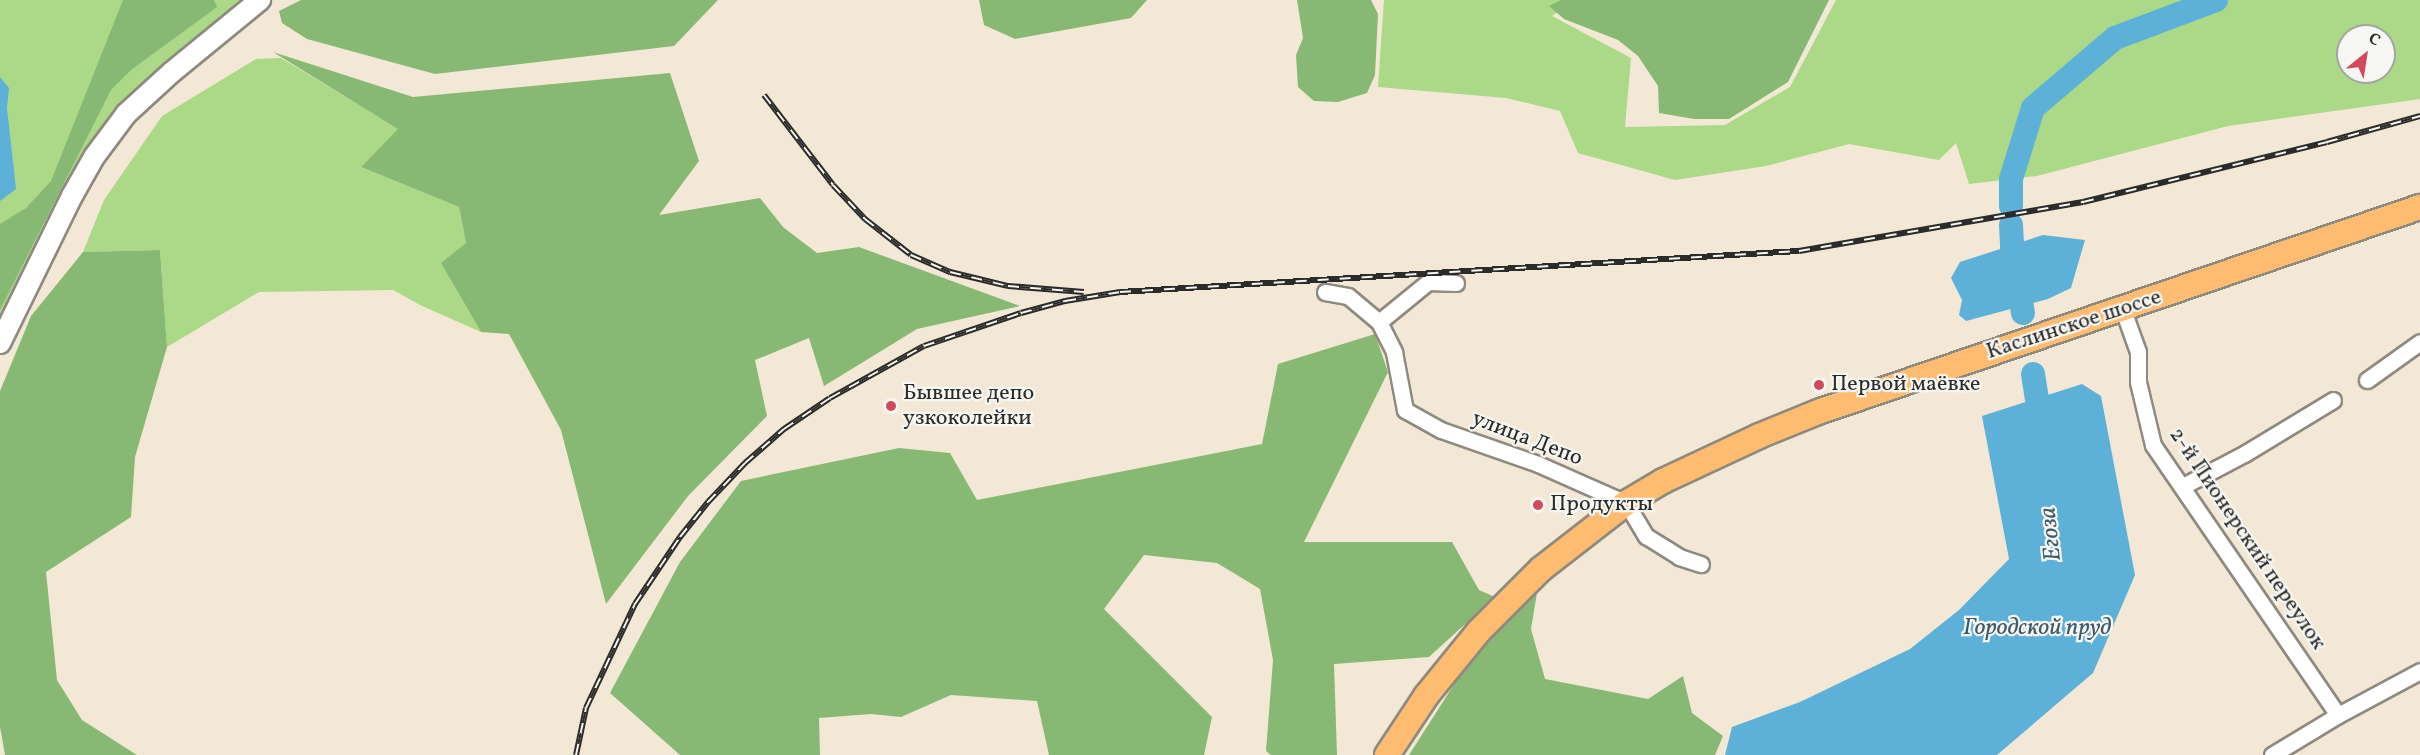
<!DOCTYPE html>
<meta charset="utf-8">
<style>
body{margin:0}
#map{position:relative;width:2420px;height:755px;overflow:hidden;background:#f3e8d5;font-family:Vollkorn,serif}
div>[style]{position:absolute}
.green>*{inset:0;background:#abd987}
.forest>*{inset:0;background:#88b974}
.water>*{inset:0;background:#5db1d9}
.river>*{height:24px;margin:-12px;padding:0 12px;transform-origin:12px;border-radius:12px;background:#5db1d9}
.roads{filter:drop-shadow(2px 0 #8f8a80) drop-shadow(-2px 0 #8f8a80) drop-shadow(0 2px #8f8a80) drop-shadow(0 -2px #8f8a80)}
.minor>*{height:15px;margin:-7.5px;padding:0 7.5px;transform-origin:7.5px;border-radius:7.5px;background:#fff}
.tertiary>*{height:20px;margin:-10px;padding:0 10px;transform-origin:10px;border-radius:10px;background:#fff}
.primary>*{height:24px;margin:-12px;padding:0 12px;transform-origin:12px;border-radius:12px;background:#fdbc6f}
.rail>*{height:6px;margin-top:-3px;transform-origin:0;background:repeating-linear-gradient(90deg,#f6f6f2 0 11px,#2b2b2b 0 22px);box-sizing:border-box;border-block:2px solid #2b2b2b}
.dots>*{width:16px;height:16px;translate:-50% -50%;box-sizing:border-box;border:3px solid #f6f6f2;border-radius:50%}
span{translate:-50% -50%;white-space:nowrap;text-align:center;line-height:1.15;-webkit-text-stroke:4.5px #f6f6f2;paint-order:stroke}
.street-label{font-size:22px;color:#2b2b2b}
.poi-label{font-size:22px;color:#2b2b2b}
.left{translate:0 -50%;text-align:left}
.water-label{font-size:24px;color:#3c5a68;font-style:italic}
.north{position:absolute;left:2336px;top:24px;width:60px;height:60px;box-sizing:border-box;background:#f6f6f2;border:2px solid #a5a5a2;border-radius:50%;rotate:30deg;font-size:16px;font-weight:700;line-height:24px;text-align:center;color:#2b2b2b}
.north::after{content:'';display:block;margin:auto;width:21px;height:27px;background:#d1495b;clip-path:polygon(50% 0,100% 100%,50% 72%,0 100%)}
</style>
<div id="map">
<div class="green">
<div style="clip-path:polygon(0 0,246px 0,154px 76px,0 328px)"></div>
<div style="clip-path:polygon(evenodd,1384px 0,1573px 0,1552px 16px,1631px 58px,1625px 127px,1725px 125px,1790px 87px,1836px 0,2420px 0,2420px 99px,2228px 126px,2037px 176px,1969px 184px,1956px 143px,1939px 160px,1849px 144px,1766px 166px,1675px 180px,1578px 153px,1560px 111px,1506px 98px,1378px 87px,1384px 0,2348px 36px,2384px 36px,2384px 72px,2348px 72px,2348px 36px)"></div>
<div style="clip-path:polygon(281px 58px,399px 129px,361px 167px,459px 207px,466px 243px,442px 264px,481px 332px,420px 305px,393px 290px,259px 292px,167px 347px,160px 250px,83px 252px,104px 200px,162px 116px,256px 59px)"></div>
</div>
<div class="forest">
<div style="clip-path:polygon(123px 0,214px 0,217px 7px,131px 70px,111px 90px,0 310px,0 224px,26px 208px,51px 181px)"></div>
<div style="clip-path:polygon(301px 0,718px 0,674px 46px,435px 74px,307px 39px,282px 23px,279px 11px)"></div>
<div style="clip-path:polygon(979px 0,1147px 0,1131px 18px,1015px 39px,984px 25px)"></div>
<div style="clip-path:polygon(1297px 0,1371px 0,1378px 14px,1375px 75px,1367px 93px,1338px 102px,1314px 101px,1298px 87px,1296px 55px,1303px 38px)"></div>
<div style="clip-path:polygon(1561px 0,1829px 0,1788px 82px,1729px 119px,1694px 119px,1659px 113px,1658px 86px,1638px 56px,1618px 40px,1564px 19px,1549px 6px)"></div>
<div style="clip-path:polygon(273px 52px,413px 97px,670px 73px,699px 161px,659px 215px,760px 198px,783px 227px,817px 253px,859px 247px,1020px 306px,917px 329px,824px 386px,809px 338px,755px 360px,767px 416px,688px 496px,606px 604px,561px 430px,509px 334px,481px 332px,441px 263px,466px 243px,459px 207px,361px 167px,398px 129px)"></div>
<div style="clip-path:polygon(160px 250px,167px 347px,135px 457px,131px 517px,46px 572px,57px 680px,82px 720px,137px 755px,5px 755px,0 727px,0 391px,31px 316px,83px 252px)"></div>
<div style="clip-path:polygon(1375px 334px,1388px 372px,1304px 542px,1452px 542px,1479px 590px,1495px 597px,1429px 657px,1334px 664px,1337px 755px,1271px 755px,1266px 751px,1273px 660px,1260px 589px,1217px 563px,1144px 555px,1104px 609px,1212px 717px,1204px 755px,1049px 755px,1037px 701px,951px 695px,901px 717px,871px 714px,819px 718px,820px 755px,680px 755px,610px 693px,680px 562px,741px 481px,899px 448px,950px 453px,977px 500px,1262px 444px,1278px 364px)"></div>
<div style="clip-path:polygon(1537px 593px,1531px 629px,1545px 679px,1648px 699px,1683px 676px,1692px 713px,1723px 736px,1715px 755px,1409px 755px,1483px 639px)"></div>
</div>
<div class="water">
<div style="clip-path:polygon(0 77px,9px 88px,7px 108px,16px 189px,0 201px)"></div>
<div style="clip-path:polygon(2043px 235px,2085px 240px,2071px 288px,2048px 299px,1966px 321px,1959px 315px,1962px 300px,1951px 278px,1960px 262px)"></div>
<div style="clip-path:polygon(2082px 384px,2101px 396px,2135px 575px,2093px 673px,1997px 755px,1725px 755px,1732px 727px,1800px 702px,1910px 649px,1959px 610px,2009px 559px,1982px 416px)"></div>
</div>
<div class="river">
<div style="left:2011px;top:206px;width:27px;rotate:-90deg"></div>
<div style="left:2011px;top:179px;width:74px;rotate:-72.8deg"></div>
<div style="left:2033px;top:108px;width:108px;rotate:-40.5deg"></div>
<div style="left:2115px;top:38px;width:108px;rotate:-20.6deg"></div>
<div style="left:2011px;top:225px;width:21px;rotate:87deg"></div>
<div style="left:2012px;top:246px;width:68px;rotate:80.7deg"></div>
<div style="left:2033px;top:374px;width:58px;rotate:81deg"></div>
</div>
<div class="roads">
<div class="minor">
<div style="left:1456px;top:283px;width:28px;rotate:-178deg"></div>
<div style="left:1428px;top:282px;width:63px;rotate:140.8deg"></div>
<div style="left:1379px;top:322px;width:34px;rotate:63deg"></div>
<div style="left:1394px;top:352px;width:59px;rotate:79.3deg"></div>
<div style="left:1405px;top:410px;width:41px;rotate:29.1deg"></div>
<div style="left:1441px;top:430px;width:103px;rotate:19.3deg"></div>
<div style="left:1538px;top:464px;width:96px;rotate:23.9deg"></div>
<div style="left:1626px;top:503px;width:39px;rotate:59deg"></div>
<div style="left:1646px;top:536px;width:39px;rotate:32deg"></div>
<div style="left:1679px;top:557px;width:23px;rotate:18deg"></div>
<div style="left:1325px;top:292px;width:23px;rotate:10deg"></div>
<div style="left:1348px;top:296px;width:40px;rotate:40deg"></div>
<div style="left:2123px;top:310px;width:45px;rotate:70.3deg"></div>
<div style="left:2138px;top:352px;width:30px;rotate:90deg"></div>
<div style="left:2138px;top:382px;width:65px;rotate:76.6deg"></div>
<div style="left:2153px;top:445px;width:327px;rotate:55.6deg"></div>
<div style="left:2367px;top:380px;width:65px;rotate:-35.6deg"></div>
<div style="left:2183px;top:486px;width:69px;rotate:-27.7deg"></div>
<div style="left:2244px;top:454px;width:104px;rotate:-31.2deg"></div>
<div style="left:2272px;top:755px;width:77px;rotate:-31.2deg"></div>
<div style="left:2338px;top:715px;width:93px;rotate:-28.2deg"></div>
</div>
<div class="tertiary">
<div style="left:0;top:343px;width:164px;rotate:-63.9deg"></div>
<div style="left:72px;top:196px;width:45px;rotate:-60.6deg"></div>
<div style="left:94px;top:157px;width:54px;rotate:-53.3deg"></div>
<div style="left:126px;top:114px;width:62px;rotate:-42.4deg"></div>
<div style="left:172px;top:72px;width:114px;rotate:-39.3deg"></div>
</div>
<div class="primary">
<div style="left:1387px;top:755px;width:71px;rotate:-56.5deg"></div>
<div style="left:1426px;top:696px;width:84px;rotate:-50.8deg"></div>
<div style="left:1479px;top:631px;width:88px;rotate:-45deg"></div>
<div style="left:1541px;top:569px;width:108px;rotate:-37.8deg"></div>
<div style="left:1626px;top:503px;width:43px;rotate:-30.7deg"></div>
<div style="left:1663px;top:481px;width:106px;rotate:-25.1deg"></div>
<div style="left:1759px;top:436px;width:64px;rotate:-22.1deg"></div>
<div style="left:1818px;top:412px;width:636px;rotate:-18.81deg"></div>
</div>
</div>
<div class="rail">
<div style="left:764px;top:95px;width:113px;rotate:52.5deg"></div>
<div style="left:833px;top:185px;width:47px;rotate:46.7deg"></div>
<div style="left:865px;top:219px;width:58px;rotate:38deg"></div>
<div style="left:911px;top:255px;width:43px;rotate:23.6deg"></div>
<div style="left:950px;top:272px;width:60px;rotate:13.6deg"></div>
<div style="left:1008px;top:286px;width:76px;rotate:4.5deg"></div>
<div style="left:576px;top:755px;width:48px;rotate:-78deg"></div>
<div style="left:586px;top:708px;width:115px;rotate:-64.8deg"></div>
<div style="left:635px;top:604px;width:81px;rotate:-56.1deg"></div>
<div style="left:680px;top:537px;width:45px;rotate:-51.3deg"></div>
<div style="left:708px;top:502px;width:54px;rotate:-46.5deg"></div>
<div style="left:745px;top:463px;width:52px;rotate:-41.1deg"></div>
<div style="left:784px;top:429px;width:55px;rotate:-34deg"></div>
<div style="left:830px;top:398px;width:107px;rotate:-29deg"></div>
<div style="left:924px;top:346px;width:102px;rotate:-18.8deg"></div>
<div style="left:1021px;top:313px;width:46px;rotate:-15.3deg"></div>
<div style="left:1065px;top:301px;width:56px;rotate:-9.3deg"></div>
<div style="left:1120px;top:292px;width:680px;rotate:-3.46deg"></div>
<div style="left:1799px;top:251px;width:288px;rotate:-9.8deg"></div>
<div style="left:2083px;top:202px;width:251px;rotate:-13.8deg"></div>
<div style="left:2327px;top:142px;width:97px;rotate:-15.6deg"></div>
</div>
<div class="dots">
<div style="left:1819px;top:385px;background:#d1495b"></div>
<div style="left:891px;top:406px;background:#d1495b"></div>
<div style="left:1538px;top:505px;background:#d1495b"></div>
</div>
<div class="street-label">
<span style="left:2074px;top:325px;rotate:-18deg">Каслинское шоссе</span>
<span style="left:1527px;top:439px;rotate:21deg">улица Депо</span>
<span style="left:2247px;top:539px;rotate:56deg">2-й Пионерский переулок</span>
</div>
<div class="poi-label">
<span class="left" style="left:1831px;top:385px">Первой маёвке</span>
<span class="left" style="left:903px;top:406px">Бывшее депо<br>узкоколейки</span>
<span class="left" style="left:1550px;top:505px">Продукты</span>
</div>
<div class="water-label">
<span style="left:2052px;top:534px;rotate:-96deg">Егоза</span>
<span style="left:2037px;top:629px">Городской пруд</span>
</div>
<div class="north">С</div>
</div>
